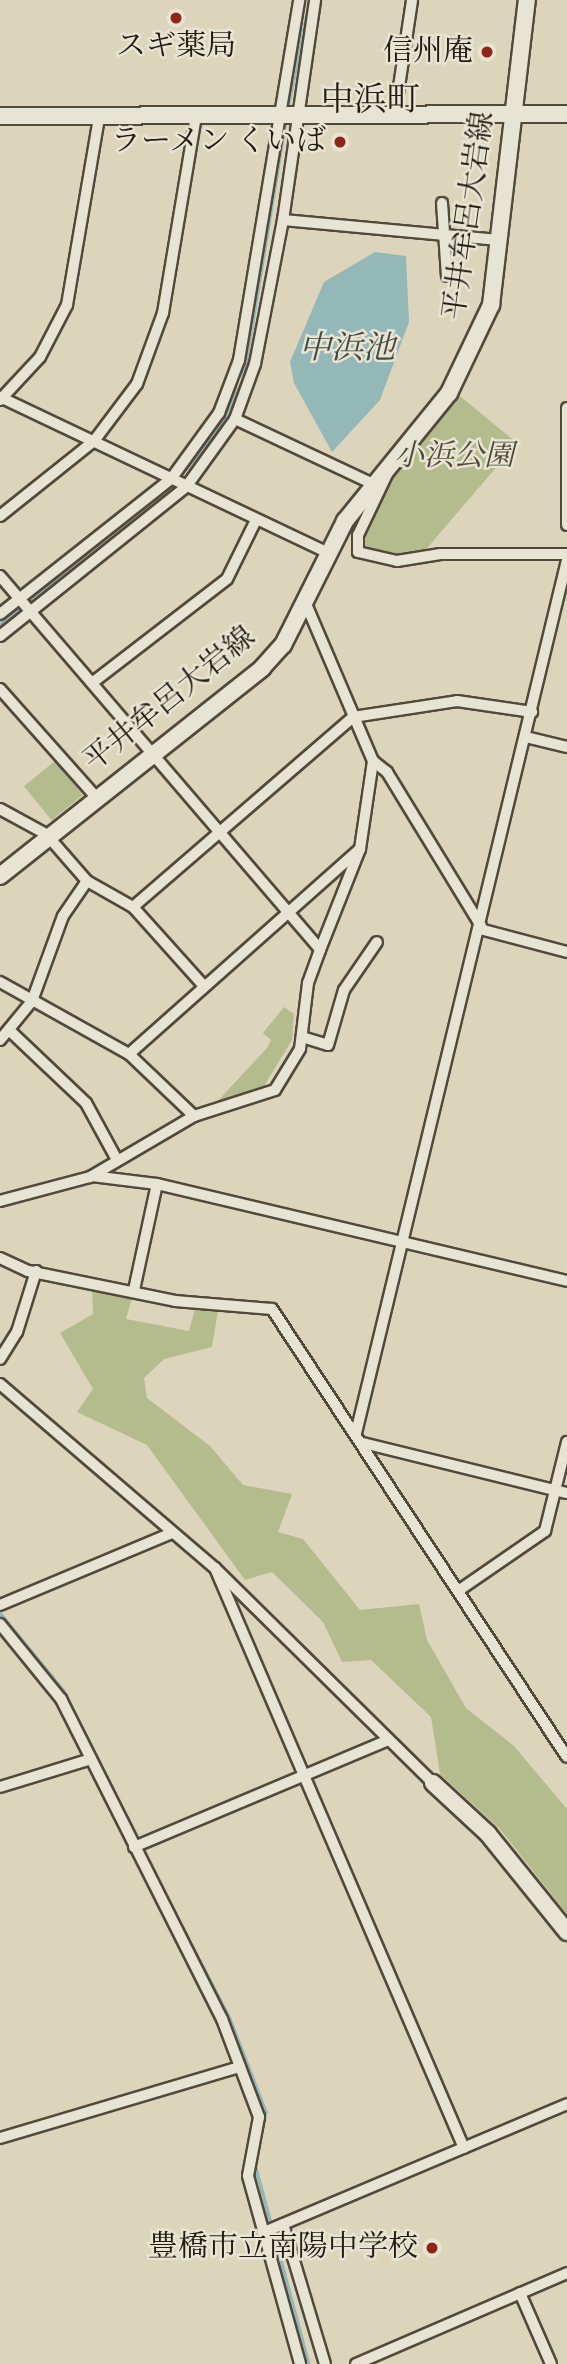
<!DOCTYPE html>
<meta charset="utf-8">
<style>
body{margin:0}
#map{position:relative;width:567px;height:2364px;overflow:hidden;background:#dcd5bb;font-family:"IM FELL DW Pica","Noto Serif JP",serif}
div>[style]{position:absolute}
.green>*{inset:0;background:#b4bc8d;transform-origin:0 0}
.water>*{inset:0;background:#94b7b7}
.stream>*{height:3.5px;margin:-1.75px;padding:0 1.75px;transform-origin:1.75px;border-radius:1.75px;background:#94b7b7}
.roads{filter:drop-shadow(2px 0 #52493b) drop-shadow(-2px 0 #52493b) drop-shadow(0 2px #52493b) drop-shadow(0 -2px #52493b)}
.street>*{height:10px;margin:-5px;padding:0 5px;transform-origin:5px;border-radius:5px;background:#e8e4d3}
.secondary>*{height:16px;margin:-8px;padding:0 8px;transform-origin:8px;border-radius:8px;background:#e8e4d3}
.dots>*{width:19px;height:19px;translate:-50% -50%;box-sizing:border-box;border:4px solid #e8e4d3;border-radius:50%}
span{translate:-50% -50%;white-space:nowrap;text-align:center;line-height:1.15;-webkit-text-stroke:5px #e8e4d3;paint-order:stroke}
.poi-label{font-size:30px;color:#241a10}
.right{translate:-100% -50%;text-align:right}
.street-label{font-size:30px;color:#241a10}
.park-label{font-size:30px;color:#4f4b36;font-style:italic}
.water-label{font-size:32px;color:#464942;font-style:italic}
.quarter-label{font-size:33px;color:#241a10}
</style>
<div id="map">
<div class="green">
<div style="clip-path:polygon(455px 392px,517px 443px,422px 554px,397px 559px,360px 550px,395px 469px)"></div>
<div style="left:55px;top:761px;width:44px;height:40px;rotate:51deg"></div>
<div style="clip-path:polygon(284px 1007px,294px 1014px,292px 1040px,264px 1086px,215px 1104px,267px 1048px,271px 1040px,263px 1033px)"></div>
<div style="clip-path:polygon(92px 1287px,132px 1297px,126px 1319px,189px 1331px,195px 1309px,218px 1310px,212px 1347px,164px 1359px,144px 1378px,147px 1398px,210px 1446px,243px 1485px,292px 1494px,278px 1532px,303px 1539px,360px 1610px,419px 1604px,427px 1640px,466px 1708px,514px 1746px,567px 1809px,567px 1914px,500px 1829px,440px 1774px,431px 1717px,371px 1660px,342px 1662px,323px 1622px,272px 1572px,245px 1580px,147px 1445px,77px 1412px,93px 1389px,60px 1333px,93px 1314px)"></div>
</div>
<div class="water">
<div style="clip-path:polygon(375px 252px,406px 256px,409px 322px,380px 400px,332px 452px,294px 383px,290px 362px,324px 282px)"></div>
</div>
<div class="stream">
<div style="left:287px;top:111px;width:111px;rotate:-78.1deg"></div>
<div style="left:178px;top:478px;width:56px;rotate:-48.6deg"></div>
<div style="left:215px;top:436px;width:62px;rotate:-63deg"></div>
<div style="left:243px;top:381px;width:266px;rotate:-80.7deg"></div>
<div style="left:0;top:625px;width:171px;rotate:-39.3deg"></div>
<div style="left:0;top:1613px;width:99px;rotate:50.7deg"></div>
<div style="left:63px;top:1690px;width:157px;rotate:63.6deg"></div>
<div style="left:152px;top:1869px;width:169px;rotate:62.5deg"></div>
<div style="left:230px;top:2019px;width:100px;rotate:68.8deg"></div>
<div style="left:266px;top:2112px;width:45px;rotate:101.6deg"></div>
<div style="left:255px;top:2164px;width:207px;rotate:74.9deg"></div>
</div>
<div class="roads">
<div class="street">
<div style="left:395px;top:113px;width:114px;rotate:-81.4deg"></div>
<div style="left:442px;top:203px;width:73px;rotate:86.1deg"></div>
<div style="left:283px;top:220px;width:217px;rotate:5.3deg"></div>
<div style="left:0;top:397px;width:363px;rotate:25.4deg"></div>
<div style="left:0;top:400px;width:59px;rotate:-47.1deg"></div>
<div style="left:40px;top:357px;width:59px;rotate:-62.6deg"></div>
<div style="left:67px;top:305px;width:191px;rotate:-80.3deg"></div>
<div style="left:567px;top:408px;width:117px;rotate:90deg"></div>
<div style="left:235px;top:419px;width:155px;rotate:25.2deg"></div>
<div style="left:390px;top:468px;width:74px;rotate:115.5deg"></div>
<div style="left:358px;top:535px;width:17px;rotate:90deg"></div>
<div style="left:358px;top:552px;width:40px;rotate:13deg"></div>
<div style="left:397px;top:561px;width:44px;rotate:-9.2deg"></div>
<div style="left:440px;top:554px;width:127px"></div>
<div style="left:0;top:516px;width:120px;rotate:-38.6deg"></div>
<div style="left:94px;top:441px;width:71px;rotate:-53deg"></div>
<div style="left:137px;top:384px;width:76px;rotate:-69.9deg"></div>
<div style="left:163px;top:313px;width:200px;rotate:-80.5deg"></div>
<div style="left:0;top:576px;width:492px;rotate:49.4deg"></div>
<div style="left:320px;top:950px;width:35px;rotate:110deg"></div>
<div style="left:308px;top:983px;width:66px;rotate:96.9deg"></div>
<div style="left:300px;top:1049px;width:48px;rotate:121.4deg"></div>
<div style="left:275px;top:1090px;width:85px;rotate:162.2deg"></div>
<div style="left:194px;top:1116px;width:121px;rotate:149.6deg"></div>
<div style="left:90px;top:1177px;width:93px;rotate:165.1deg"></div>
<div style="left:306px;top:604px;width:171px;rotate:66.9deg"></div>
<div style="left:373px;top:761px;width:18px;rotate:38deg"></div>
<div style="left:387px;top:772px;width:180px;rotate:58.6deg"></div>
<div style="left:0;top:614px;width:218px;rotate:-38.3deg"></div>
<div style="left:171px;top:479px;width:82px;rotate:-54deg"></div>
<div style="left:219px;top:413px;width:57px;rotate:-69.3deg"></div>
<div style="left:239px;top:360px;width:365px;rotate:-80.5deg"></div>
<div style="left:0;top:636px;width:238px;rotate:-38.7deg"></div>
<div style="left:186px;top:487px;width:84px;rotate:-54.2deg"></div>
<div style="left:235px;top:419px;width:59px;rotate:-70deg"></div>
<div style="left:255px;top:364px;width:147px;rotate:-79deg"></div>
<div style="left:283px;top:220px;width:222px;rotate:-81.7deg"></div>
<div style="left:92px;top:683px;width:170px;rotate:-37.6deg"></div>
<div style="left:227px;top:579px;width:66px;rotate:-63.8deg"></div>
<div style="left:0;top:689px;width:143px;rotate:48.4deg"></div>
<div style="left:526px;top:737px;width:42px;rotate:13.7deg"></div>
<div style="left:0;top:809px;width:52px;rotate:28.5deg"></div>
<div style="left:46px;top:834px;width:62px;rotate:48.9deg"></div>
<div style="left:87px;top:881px;width:53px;rotate:29.5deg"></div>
<div style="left:133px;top:907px;width:106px;rotate:48.1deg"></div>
<div style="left:133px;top:907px;width:291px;rotate:-40.8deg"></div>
<div style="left:353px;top:717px;width:105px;rotate:-8.7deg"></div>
<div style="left:457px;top:701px;width:76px;rotate:8.3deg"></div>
<div style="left:480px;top:929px;width:90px;rotate:14.8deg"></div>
<div style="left:320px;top:950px;width:109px;rotate:-68.4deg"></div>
<div style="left:0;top:982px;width:148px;rotate:29.2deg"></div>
<div style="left:129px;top:1054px;width:90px;rotate:43.6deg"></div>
<div style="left:9px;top:1030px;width:106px;rotate:43.5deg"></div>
<div style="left:86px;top:1103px;width:63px;rotate:61.4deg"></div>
<div style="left:302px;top:1037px;width:27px;rotate:17deg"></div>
<div style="left:328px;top:1045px;width:57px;rotate:-73.8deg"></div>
<div style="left:344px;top:990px;width:58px;rotate:-55.5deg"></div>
<div style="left:0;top:1040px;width:50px;rotate:-50.6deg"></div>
<div style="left:32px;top:1001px;width:90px;rotate:-70deg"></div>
<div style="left:63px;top:916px;width:42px;rotate:-55.6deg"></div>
<div style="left:129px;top:1054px;width:309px;rotate:-41.6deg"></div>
<div style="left:360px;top:849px;width:89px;rotate:-81.6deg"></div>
<div style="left:92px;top:1176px;width:65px;rotate:7deg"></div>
<div style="left:157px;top:1184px;width:421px;rotate:13.3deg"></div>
<div style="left:0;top:1258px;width:31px;rotate:25deg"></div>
<div style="left:28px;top:1271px;width:150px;rotate:11.5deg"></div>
<div style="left:175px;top:1301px;width:97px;rotate:4.7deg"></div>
<div style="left:272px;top:1309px;width:536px;rotate:56.64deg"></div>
<div style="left:134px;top:1290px;width:108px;rotate:-77.8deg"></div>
<div style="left:0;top:1359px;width:32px;rotate:-58deg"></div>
<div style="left:17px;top:1332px;width:64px;rotate:-72.7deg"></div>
<div style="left:0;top:1384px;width:283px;rotate:40.6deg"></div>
<div style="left:215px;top:1568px;width:306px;rotate:44.6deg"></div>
<div style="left:356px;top:1433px;width:898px;rotate:-76.41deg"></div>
<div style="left:363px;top:1443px;width:210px;rotate:13.8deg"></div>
<div style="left:215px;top:1568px;width:631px;rotate:66.77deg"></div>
<div style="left:458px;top:1591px;width:106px;rotate:-34.6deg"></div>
<div style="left:545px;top:1531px;width:92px;rotate:-76.1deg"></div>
<div style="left:0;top:1605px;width:186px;rotate:-22.7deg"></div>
<div style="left:0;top:1624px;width:97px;rotate:50.9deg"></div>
<div style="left:61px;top:1699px;width:358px;rotate:63.3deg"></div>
<div style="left:222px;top:2019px;width:105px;rotate:69.3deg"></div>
<div style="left:259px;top:2117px;width:60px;rotate:100.6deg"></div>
<div style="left:248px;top:2176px;width:195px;rotate:74.5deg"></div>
<div style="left:0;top:1787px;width:95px;rotate:-17.1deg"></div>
<div style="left:134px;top:1847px;width:273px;rotate:-22.8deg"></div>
<div style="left:0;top:2138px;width:250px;rotate:-16.5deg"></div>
<div style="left:283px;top:2224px;width:146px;rotate:73.3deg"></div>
<div style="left:262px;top:2233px;width:331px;rotate:-22.9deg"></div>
<div style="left:520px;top:2293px;width:77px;rotate:66.4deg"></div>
<div style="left:356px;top:2364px;width:230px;rotate:-23.3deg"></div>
</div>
<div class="secondary">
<div style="left:0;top:116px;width:567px;rotate:-0.2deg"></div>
<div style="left:0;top:876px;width:335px;rotate:-38.4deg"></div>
<div style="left:262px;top:668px;width:31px;rotate:-48deg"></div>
<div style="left:283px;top:645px;width:139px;rotate:-63.4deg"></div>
<div style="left:345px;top:521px;width:165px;rotate:-50.9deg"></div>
<div style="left:449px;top:393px;width:98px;rotate:-64.5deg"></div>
<div style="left:491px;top:305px;width:307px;rotate:-83.3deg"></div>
<div style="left:433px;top:1783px;width:75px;rotate:42.8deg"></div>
<div style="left:488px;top:1834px;width:126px;rotate:51.1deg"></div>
</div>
</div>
<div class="dots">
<div style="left:176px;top:18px;background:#8f2418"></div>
<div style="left:487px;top:52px;background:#8f2418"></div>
<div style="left:340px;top:142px;background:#8f2418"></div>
<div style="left:432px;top:2248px;background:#8f2418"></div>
</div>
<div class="poi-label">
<span style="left:176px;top:47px">スギ薬局</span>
<span class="right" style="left:473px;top:52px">信州庵</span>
<span class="right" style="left:326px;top:142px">ラーメン くいば</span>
<span class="right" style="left:418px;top:2248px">豊橋市立南陽中学校</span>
</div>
<div class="street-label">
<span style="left:470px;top:216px;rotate:-82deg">平井牟呂大岩線</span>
<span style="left:170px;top:700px;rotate:-39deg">平井牟呂大岩線</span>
</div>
<div class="park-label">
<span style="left:454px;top:457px">小浜公園</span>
</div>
<div class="water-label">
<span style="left:347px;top:349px">中浜池</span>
</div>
<div class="quarter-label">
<span style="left:370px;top:101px">中浜町</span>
</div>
</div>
